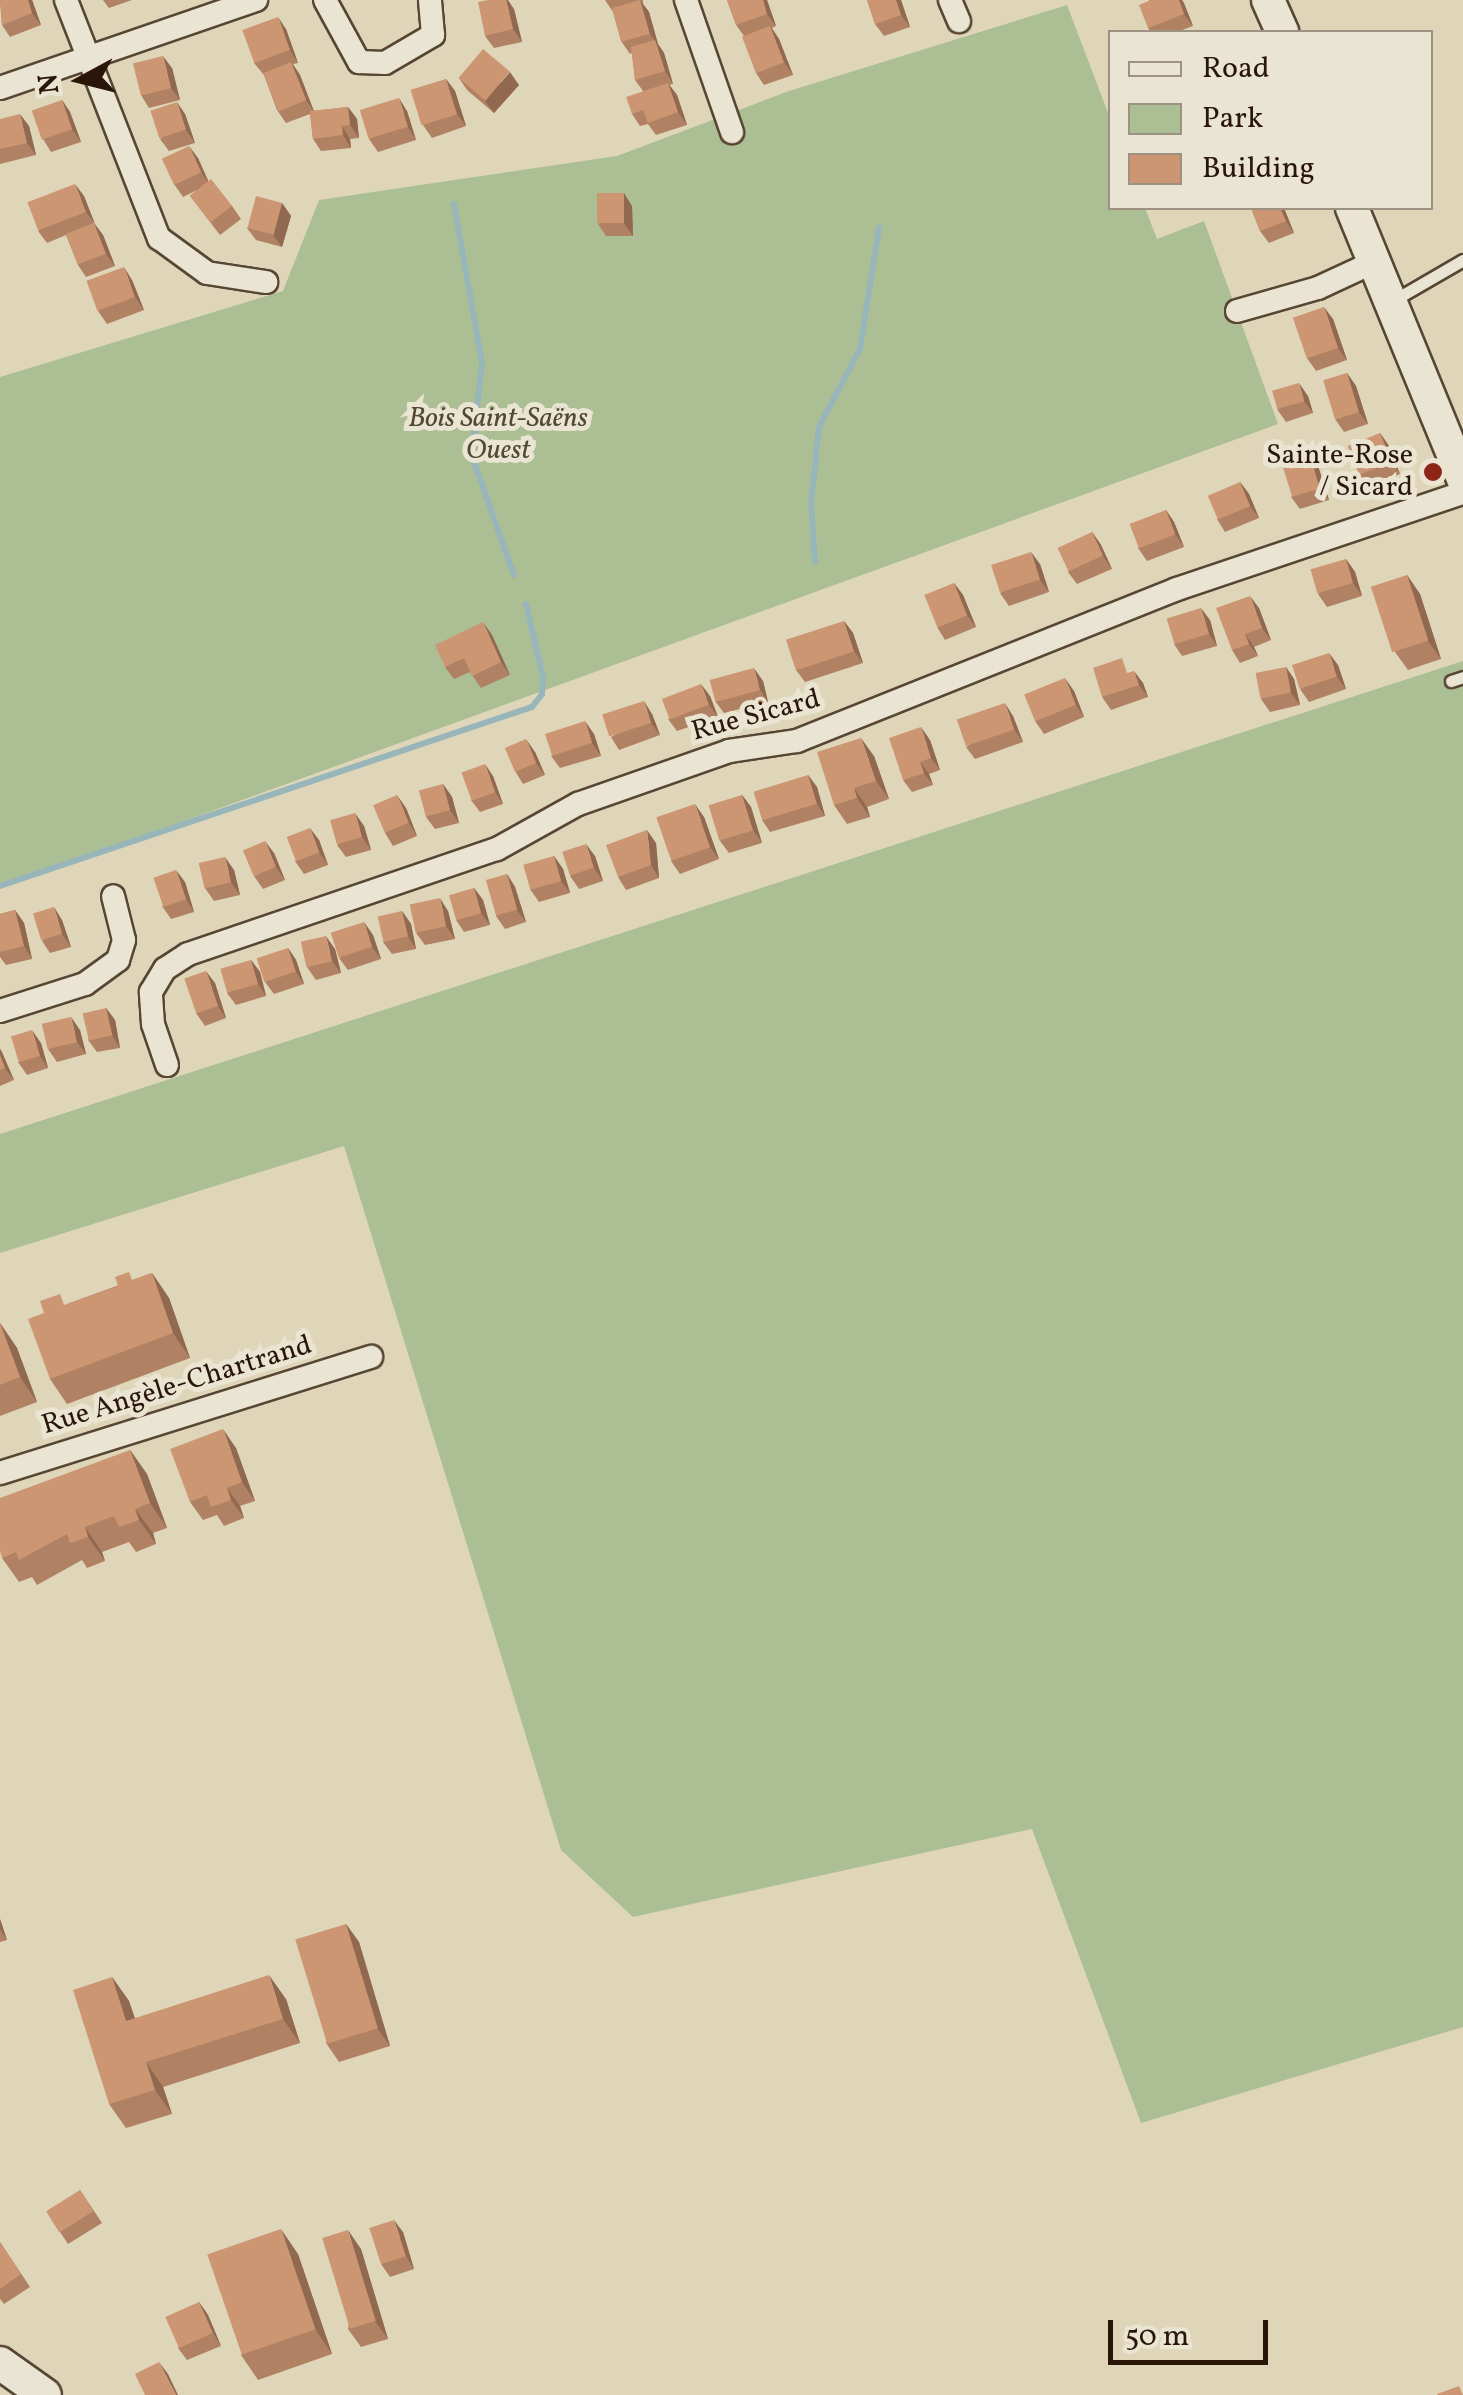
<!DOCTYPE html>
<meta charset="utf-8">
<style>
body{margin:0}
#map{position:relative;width:1463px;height:2395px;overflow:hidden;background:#dfd6b9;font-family:Vollkorn,serif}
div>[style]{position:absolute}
.green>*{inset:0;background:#acbf94}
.stream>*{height:6px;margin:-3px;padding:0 3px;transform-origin:3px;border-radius:3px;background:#98b6ba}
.roads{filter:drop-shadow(2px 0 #574634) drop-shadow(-2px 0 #574634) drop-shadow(0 2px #574634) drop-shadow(0 -2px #574634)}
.lane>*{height:11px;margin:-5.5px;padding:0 5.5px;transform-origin:5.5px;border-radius:5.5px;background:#eae4d2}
.street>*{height:22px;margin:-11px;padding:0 11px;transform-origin:11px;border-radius:11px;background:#eae4d2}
.secondary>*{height:32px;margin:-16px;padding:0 16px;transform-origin:16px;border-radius:16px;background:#eae4d2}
.wall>*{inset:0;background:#b08163}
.shaded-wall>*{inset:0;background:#906950}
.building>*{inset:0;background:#cd9673;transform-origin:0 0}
.dots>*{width:28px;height:28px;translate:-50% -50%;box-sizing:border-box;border:5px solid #eae4d2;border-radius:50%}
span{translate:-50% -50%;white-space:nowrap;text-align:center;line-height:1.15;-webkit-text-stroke:10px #eae4d2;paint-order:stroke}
.park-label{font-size:28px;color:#514932;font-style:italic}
.poi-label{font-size:28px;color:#2a1608}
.right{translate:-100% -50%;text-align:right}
.street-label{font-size:28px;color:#2a1608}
.legend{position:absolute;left:1108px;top:30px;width:325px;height:180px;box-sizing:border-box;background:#eae4d2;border:2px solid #9d9281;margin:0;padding:12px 18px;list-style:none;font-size:30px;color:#2a1608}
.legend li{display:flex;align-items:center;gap:20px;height:50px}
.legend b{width:50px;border:2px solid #9d9281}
.north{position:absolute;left:30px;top:30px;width:100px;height:100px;-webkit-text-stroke:8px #eae4d2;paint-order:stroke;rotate:263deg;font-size:28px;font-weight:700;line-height:40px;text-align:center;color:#2a1608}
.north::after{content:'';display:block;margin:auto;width:35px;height:45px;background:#2a1608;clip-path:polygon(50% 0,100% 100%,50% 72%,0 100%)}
.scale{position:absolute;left:1108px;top:2320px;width:160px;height:45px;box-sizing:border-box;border:5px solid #2a1608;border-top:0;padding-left:12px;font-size:30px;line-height:35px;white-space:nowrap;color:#2a1608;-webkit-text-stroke:8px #eae4d2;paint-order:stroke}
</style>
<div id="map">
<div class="green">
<div style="clip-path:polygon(1067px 5px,1110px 118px,1110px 208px,1145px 208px,1157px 239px,1204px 221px,1278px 424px,0 888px,0 377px,283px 291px,319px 200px,617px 156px,789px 91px)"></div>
<div style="clip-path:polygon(1463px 661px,1463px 2027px,1141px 2123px,1032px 1829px,633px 1917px,561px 1850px,344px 1146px,0 1253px,0 1134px)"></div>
</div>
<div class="stream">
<div style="left:454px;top:204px;width:161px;rotate:80deg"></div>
<div style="left:482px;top:363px;width:94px;rotate:96.1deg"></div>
<div style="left:472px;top:456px;width:126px;rotate:70.6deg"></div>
<div style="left:815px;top:562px;width:58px;rotate:-93.9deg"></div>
<div style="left:811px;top:504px;width:77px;rotate:-84.1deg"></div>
<div style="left:819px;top:427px;width:88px;rotate:-62.3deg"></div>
<div style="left:860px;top:349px;width:123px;rotate:-81.1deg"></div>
<div style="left:0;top:886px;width:561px;rotate:-18.6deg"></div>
<div style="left:532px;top:707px;width:16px;rotate:-52deg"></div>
<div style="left:542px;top:694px;width:17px;rotate:-87deg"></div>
<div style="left:543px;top:677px;width:75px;rotate:-103.1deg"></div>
</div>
<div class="roads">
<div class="lane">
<div style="left:1394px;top:300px;width:80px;rotate:-30.1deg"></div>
<div style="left:1451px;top:681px;width:13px;rotate:-18deg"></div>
</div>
<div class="street">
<div style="left:66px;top:0;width:256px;rotate:68.7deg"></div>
<div style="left:159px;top:238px;width:59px;rotate:36.1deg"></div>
<div style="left:207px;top:273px;width:60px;rotate:8.7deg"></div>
<div style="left:325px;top:0;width:71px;rotate:61.3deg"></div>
<div style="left:359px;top:62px;width:26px;rotate:2deg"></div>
<div style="left:385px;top:63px;width:56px;rotate:-30.3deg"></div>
<div style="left:433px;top:35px;width:35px;rotate:-95deg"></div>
<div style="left:686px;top:0;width:140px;rotate:70.8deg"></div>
<div style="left:950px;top:0;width:23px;rotate:67deg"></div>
<div style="left:0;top:88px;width:271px;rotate:-19deg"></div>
<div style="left:1237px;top:311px;width:84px;rotate:-15.9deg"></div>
<div style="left:1318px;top:288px;width:62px;rotate:-24.9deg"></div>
<div style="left:0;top:1011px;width:89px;rotate:-17.6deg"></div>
<div style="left:85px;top:984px;width:41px;rotate:-36deg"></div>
<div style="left:118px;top:960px;width:21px;rotate:-73deg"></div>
<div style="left:124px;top:940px;width:45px;rotate:-104deg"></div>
<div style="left:167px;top:1065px;width:43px;rotate:-108.9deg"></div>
<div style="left:153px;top:1024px;width:32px;rotate:-94deg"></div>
<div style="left:151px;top:992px;width:27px;rotate:-59deg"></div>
<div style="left:165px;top:969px;width:27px;rotate:-33deg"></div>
<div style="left:188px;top:954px;width:326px;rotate:-18.8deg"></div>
<div style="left:497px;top:849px;width:93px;rotate:-29.1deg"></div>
<div style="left:578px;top:804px;width:160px;rotate:-19.3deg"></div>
<div style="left:729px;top:751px;width:69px;rotate:-8.4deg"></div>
<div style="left:797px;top:741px;width:409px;rotate:-21.8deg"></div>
<div style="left:1177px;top:589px;width:302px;rotate:-18.6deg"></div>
<div style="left:0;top:1473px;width:389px;rotate:-17.4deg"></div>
</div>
<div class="secondary">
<div style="left:1268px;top:0;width:35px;rotate:66deg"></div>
<div style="left:1352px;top:208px;width:293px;rotate:67.7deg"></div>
<div style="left:0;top:2363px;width:55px;rotate:35.4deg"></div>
</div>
</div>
<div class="wall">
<div style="clip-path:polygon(0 0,32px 0,41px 25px,10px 37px,2px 25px)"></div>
<div style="clip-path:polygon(103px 0,132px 0,109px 8px)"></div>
<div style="clip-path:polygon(605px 0,643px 0,643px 4px,649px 12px,658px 44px,664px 53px,673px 84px,669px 85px,677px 95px,687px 125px,656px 135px,648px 124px,640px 126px,632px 114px,643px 91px,635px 80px,632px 53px,630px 54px,621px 41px,613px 12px)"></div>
<div style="clip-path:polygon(727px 0,767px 0,776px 26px,772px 28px,779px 39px,793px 75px,764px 85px,756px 73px,744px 36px,736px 25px)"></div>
<div style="clip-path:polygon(867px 0,901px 0,910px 27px,884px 36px,875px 24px)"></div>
<div style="clip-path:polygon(1149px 0,1182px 0,1193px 26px,1177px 32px,1151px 32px,1148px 28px)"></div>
<div style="clip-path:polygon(514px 9px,522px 42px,494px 48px,485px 36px)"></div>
<div style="clip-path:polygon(286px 29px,298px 63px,293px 64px,300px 75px,314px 111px,348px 107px,357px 119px,359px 138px,350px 139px,351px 148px,321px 151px,313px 139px,310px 114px,286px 123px,277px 110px,264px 75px,254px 63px)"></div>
<div style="clip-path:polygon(172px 68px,180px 100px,149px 108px,141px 95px)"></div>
<div style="clip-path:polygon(459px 78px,519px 85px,494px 113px,467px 90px)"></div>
<div style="clip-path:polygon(446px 79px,455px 91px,466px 126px,432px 138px,423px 125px)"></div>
<div style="clip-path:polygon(62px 100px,70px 112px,81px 142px,51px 152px,43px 139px)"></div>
<div style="clip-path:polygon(407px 111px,416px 140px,378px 152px,369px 139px)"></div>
<div style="clip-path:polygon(185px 114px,195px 143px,169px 151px,160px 139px)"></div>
<div style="clip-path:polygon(0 119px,29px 126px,36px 155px,0 164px)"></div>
<div style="clip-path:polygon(198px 158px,208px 181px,232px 206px,241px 219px,220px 235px,190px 196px,197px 190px,183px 197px,174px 184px)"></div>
<div style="clip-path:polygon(84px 196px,94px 223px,103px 235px,115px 266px,86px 277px,78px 265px,66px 235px,47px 243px,38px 231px)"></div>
<div style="clip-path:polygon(282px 203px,291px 216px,282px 247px,256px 240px,247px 228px)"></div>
<div style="clip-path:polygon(632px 206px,633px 236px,606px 236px,598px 224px)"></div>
<div style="clip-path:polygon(1251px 208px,1284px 208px,1294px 233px,1269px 243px,1260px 231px)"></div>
<div style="clip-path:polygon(132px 280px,144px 310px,107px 324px,98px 311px)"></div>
<div style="clip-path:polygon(1333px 319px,1347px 360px,1316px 371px,1307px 358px)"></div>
<div style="clip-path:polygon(1347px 373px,1356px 386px,1368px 424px,1344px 432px,1335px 419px)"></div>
<div style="clip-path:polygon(1308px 396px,1313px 413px,1286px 422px,1277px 409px)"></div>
<div style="clip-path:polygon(1380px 433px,1389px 446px,1400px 474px,1368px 487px,1359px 474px)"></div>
<div style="clip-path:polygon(1318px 466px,1329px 500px,1300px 509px,1291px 497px)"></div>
<div style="clip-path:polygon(1240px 482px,1249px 494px,1259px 518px,1225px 532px,1217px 519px)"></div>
<div style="clip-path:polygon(1166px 510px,1174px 522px,1184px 547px,1147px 561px,1138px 548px)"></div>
<div style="clip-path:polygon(1092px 532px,1101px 545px,1112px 569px,1077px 584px,1068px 572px)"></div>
<div style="clip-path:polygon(1346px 559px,1355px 572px,1362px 596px,1327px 607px,1318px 594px)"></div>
<div style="clip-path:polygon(1040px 564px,1049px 592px,1009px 606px,1000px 593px)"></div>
<div style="clip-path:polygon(1407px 575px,1420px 594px,1441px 659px,1408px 670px,1395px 652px)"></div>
<div style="clip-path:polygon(954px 583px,963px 595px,976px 627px,945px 640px,937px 627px)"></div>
<div style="clip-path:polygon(1259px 608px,1271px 640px,1254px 647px,1258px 656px,1240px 663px,1232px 650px)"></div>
<div style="clip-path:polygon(1210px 620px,1217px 646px,1182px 656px,1174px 644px)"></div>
<div style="clip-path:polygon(844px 621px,853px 633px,863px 663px,805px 682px,796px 670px)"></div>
<div style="clip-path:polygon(492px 635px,510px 675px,481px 688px,470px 672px,454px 679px,445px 667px)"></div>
<div style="clip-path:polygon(1338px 665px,1346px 689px,1309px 702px,1300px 689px)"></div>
<div style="clip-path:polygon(1286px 667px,1294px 679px,1300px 705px,1270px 712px,1261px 699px)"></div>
<div style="clip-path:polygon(1132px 672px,1143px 683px,1148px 697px,1111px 710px,1102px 697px)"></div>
<div style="clip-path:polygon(763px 681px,768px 702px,724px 713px,715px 701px)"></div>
<div style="clip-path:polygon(1074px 691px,1084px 717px,1044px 734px,1035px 721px)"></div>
<div style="clip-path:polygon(710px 696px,718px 717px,677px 731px,668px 719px)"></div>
<div style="clip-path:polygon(652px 714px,660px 735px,619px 750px,611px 737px)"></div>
<div style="clip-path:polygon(1013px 716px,1023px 742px,975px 759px,966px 747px)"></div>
<div style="clip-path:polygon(594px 734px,601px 756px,560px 768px,551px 756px)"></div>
<div style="clip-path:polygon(930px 740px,940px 770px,929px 774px,933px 785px,912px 792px,903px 780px)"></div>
<div style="clip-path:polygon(535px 752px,545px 775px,523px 784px,515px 771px)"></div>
<div style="clip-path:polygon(874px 756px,889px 799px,867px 807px,870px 817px,847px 824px,834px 805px)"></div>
<div style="clip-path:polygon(808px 775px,817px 787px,825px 816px,770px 832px,762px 820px)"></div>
<div style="clip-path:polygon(493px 776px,503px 804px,480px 812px,471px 800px)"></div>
<div style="clip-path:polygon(443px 784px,452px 797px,459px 823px,435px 829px,426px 817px)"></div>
<div style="clip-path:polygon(742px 795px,751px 807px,762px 843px,729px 853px,720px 841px)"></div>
<div style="clip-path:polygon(406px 808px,417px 836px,393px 846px,385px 833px)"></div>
<div style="clip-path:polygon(704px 817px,719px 859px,680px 874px,671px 861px)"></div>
<div style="clip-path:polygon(364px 826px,371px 850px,346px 857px,337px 845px)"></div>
<div style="clip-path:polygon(319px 840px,328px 865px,304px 874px,295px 861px)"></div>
<div style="clip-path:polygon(656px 843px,659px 878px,626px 890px,618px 877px)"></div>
<div style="clip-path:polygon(274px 853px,285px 880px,263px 889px,254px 876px)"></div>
<div style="clip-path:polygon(554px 856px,563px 869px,570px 893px,539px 902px,530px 889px)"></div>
<div style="clip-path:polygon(595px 856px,603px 881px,579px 889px,570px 876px)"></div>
<div style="clip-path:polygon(234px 870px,240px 895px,214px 901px,205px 888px)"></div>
<div style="clip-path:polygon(507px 874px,515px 887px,526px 922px,505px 929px,496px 916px)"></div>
<div style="clip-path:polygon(185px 882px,194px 912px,171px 919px,162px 906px)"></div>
<div style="clip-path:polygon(474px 888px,483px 900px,490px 925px,464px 932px,456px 920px)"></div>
<div style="clip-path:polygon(15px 910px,24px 923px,32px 959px,6px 965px,0 957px,0 914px)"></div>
<div style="clip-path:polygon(402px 911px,411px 924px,416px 949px,392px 954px,383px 942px)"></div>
<div style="clip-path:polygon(448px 911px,455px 939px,425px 945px,416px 933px)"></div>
<div style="clip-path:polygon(62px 920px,71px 947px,50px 953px,42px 941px)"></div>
<div style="clip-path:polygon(373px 935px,381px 959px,348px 970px,339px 958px)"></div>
<div style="clip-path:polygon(288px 948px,296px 960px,304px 984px,274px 994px,265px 982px)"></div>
<div style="clip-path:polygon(335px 949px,341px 973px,316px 980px,307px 967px)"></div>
<div style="clip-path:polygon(251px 960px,260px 972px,266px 996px,236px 1005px,227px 993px)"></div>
<div style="clip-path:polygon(215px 983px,226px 1018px,205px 1026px,196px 1013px)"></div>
<div style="clip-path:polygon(106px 1008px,115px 1020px,120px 1048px,97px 1052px,88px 1040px)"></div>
<div style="clip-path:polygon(80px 1030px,86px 1054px,57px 1062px,48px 1049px)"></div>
<div style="clip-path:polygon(41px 1043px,48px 1068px,27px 1075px,18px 1062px)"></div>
<div style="clip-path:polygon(0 1049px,14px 1080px,0 1086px)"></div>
<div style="clip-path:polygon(152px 1273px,169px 1298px,190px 1358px,67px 1404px,50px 1379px,67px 1304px)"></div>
<div style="clip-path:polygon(0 1323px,17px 1348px,37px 1402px,0 1416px)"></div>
<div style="clip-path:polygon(236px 1448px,255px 1501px,240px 1506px,244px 1518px,224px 1526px,217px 1515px,203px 1520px,190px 1502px)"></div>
<div style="clip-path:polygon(130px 1450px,147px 1474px,167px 1528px,153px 1533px,156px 1544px,136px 1552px,129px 1542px,102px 1552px,105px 1561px,87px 1568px,82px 1560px,37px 1585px,32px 1577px,19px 1582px,2px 1558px)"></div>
<div style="clip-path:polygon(0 1919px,7px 1940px,0 1942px)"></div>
<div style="clip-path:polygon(346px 1924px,359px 1942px,390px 2046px,339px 2062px,326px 2043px)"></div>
<div style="clip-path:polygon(112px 1977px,129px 2001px,135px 2018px,286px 1999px,300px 2043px,163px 2087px,172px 2114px,126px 2128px,109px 2104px)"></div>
<div style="clip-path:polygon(80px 2190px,102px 2223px,68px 2244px,60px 2232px)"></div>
<div style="clip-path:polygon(403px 2232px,414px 2269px,390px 2277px,381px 2264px)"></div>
<div style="clip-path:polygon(0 2242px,30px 2287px,4px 2304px,0 2299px)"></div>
<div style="clip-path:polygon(361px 2249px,388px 2339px,361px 2347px,348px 2329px)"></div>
<div style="clip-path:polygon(298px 2254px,332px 2354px,258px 2380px,241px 2355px)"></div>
<div style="clip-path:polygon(199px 2302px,208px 2315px,221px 2346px,187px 2360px,178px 2348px)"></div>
</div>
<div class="shaded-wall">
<div style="clip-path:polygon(28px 0,32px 0,41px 25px,32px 13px)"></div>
<div style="clip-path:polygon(506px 0,508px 0,514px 9px,522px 42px,513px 29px)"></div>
<div style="clip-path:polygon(640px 0,649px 12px,658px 44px,664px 53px,673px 84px,665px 71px,656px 42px,650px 34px)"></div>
<div style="clip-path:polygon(763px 0,767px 0,776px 26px,767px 14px)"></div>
<div style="clip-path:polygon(896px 0,901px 0,910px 27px,901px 15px)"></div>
<div style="clip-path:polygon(1179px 0,1182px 0,1184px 3px,1193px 26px,1184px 14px)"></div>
<div style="clip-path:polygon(278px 17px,286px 29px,298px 63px,290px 50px)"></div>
<div style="clip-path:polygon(770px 26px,779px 39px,793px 75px,784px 62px)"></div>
<div style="clip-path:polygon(163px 56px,172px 68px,180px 100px,171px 88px)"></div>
<div style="clip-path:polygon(291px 62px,300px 75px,314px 112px,306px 100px)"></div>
<div style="clip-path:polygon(510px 72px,519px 85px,494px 113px,485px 101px)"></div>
<div style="clip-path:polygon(446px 79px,455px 91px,466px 126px,457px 114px)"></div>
<div style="clip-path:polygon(668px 83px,677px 95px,687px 125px,678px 112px)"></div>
<div style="clip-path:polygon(399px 98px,407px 111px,416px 140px,408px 127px)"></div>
<div style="clip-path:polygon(62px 100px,70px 112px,81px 142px,72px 129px)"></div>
<div style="clip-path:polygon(177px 102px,185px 114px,195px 143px,186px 130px)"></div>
<div style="clip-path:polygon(348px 107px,357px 119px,359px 138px,350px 125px)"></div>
<div style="clip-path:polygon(20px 114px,29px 126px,36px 155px,27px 143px)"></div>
<div style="clip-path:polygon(342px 126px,350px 139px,351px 148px,343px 135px)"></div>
<div style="clip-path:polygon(189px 146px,198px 158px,210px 185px,201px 172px)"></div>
<div style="clip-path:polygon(75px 184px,84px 196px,95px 224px,86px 212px)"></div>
<div style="clip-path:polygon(624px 193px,632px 206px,633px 236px,624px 223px)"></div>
<div style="clip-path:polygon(282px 203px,291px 216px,282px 247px,273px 235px)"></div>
<div style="clip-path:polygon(1280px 208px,1284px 208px,1294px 233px,1286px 221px)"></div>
<div style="clip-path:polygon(94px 223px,103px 235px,115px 266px,106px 254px)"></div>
<div style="clip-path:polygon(124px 267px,132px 280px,144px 310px,135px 297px)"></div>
<div style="clip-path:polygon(1324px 307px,1333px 319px,1347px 360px,1338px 348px)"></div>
<div style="clip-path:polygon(1347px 373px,1356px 386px,1368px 424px,1359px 412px)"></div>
<div style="clip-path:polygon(1299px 383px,1308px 396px,1313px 413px,1304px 401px)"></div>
<div style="clip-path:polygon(1380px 433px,1389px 446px,1400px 474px,1392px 462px)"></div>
<div style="clip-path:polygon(1309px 453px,1318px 466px,1329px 500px,1320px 488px)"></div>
<div style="clip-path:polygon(1240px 482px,1249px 494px,1259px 518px,1250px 506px)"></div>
<div style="clip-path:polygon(1166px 510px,1174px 522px,1184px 547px,1175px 534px)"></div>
<div style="clip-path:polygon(1092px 532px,1101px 545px,1112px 569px,1103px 556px)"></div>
<div style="clip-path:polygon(1031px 552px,1040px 564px,1049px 592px,1040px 580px)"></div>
<div style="clip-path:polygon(1346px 559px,1355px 572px,1362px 596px,1353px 583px)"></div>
<div style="clip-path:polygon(1407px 575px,1420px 594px,1441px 659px,1428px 641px)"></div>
<div style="clip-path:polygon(954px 583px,963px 595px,976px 627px,967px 615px)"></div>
<div style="clip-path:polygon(1250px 596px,1259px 608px,1271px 640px,1262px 628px)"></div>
<div style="clip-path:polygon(1201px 608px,1210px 620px,1217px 646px,1209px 634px)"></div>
<div style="clip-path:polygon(844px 621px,853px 633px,863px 663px,854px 651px)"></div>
<div style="clip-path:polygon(483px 622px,492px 635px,510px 675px,501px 662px)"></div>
<div style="clip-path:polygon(1245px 634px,1254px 647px,1258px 656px,1249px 644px)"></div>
<div style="clip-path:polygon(1329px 653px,1338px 665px,1346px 689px,1337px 677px)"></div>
<div style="clip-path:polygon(1286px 667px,1294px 679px,1300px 705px,1291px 693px)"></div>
<div style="clip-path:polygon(754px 668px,763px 681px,768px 702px,760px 690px)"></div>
<div style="clip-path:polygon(1134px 671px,1143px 683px,1148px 697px,1139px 685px)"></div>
<div style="clip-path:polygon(1065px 678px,1074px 691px,1084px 717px,1076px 705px)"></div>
<div style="clip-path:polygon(701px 684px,710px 696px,718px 717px,709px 705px)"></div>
<div style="clip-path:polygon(644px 701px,652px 714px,660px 735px,651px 723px)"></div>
<div style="clip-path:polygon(1005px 703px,1013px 716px,1023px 742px,1014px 729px)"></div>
<div style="clip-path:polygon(585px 721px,594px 734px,601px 756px,592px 743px)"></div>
<div style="clip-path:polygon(921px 727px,930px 740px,940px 770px,931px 758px)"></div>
<div style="clip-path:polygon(861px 738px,874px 756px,889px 799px,876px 781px)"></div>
<div style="clip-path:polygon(526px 739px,535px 752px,545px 775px,536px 763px)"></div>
<div style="clip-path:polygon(920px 762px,929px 774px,933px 785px,924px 773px)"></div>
<div style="clip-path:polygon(485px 764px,493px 776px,503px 804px,495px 792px)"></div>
<div style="clip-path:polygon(808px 775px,817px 787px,825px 816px,817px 804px)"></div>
<div style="clip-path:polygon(443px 784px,452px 797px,459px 823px,450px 810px)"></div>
<div style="clip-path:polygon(854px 788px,867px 807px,870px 817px,857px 798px)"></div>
<div style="clip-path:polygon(397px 795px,406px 808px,417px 836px,409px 823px)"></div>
<div style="clip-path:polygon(742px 795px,751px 807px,762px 843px,753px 830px)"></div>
<div style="clip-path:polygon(695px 804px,704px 817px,719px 859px,710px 847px)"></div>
<div style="clip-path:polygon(355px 813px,364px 826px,371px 850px,362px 837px)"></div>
<div style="clip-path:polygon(310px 828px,319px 840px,328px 865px,319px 852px)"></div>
<div style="clip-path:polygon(647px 830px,656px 843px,659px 878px,651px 865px)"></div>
<div style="clip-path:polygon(265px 841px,274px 853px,285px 880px,276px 867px)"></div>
<div style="clip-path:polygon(586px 844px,595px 856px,603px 881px,594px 868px)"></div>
<div style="clip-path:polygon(554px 856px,563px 869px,570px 893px,561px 881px)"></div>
<div style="clip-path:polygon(225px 857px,234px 870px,240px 895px,231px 882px)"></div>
<div style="clip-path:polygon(176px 870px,185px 882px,194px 912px,186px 899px)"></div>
<div style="clip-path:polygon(507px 874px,515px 887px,526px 922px,517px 910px)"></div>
<div style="clip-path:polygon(474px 888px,483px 900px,490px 925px,481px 913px)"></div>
<div style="clip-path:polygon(440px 898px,448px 911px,455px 939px,446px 926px)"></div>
<div style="clip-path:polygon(54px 907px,62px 920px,71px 947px,62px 934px)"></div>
<div style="clip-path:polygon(15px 910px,24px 923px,32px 959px,24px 946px)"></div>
<div style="clip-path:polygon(402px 911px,411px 924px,416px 949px,408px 936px)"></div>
<div style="clip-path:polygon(364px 922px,373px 935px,381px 959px,372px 947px)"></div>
<div style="clip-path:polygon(326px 936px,335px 949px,341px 973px,332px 961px)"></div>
<div style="clip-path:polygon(288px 948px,296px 960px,304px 984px,296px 972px)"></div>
<div style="clip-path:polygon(251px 960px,260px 972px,266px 996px,258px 984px)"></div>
<div style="clip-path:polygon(206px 971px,215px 983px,226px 1018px,218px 1006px)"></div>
<div style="clip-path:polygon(106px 1008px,115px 1020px,120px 1048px,112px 1035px)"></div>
<div style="clip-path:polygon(71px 1017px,80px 1030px,86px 1054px,77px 1042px)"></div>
<div style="clip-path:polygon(32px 1030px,41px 1043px,48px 1068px,40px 1056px)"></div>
<div style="clip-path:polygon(0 1049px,2px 1052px,14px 1080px,5px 1068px,0 1055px)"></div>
<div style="clip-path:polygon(152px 1273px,169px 1298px,190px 1358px,173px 1333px)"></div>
<div style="clip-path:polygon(0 1323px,17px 1348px,37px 1402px,20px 1377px)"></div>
<div style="clip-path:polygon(223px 1429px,236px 1448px,255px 1501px,242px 1482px)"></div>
<div style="clip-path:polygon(130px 1450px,147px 1474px,167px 1528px,150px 1503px)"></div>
<div style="clip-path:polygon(227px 1488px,240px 1506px,244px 1518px,231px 1500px)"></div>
<div style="clip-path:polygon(135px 1509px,153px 1533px,156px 1544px,139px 1520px)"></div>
<div style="clip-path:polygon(85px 1527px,102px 1552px,105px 1561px,88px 1537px)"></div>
<div style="clip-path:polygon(0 1919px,7px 1940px,0 1929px)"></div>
<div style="clip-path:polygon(346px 1924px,359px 1942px,390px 2046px,377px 2028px)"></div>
<div style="clip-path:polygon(269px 1975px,286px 1999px,300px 2043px,283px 2019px)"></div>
<div style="clip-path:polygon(112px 1977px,129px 2001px,143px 2045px,126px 2021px)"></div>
<div style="clip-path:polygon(146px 2062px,163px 2087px,172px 2114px,155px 2090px)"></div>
<div style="clip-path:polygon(394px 2220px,403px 2232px,414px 2269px,406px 2256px)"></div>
<div style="clip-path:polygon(281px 2229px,298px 2254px,332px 2354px,315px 2329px)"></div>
<div style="clip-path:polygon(348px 2230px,361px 2249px,388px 2339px,375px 2321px)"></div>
<div style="clip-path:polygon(199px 2302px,208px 2315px,221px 2346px,213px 2333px)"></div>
<div style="clip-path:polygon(159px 2362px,168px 2374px,178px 2395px,176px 2395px)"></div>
</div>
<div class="building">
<div style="clip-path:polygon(0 0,28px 0,32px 13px,2px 25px)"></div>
<div style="clip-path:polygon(488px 0,506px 0,513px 29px,485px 36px,478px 2px)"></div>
<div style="left:640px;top:0;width:35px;height:29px;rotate:74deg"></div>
<div style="clip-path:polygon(727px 0,763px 0,767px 14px,736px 25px)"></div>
<div style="clip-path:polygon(867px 0,896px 0,901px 15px,875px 24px)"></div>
<div style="clip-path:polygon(1151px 0,1179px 0,1184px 14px,1148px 28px,1139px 5px)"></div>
<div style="left:278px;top:17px;width:35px;height:38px;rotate:70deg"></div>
<div style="left:770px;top:26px;width:39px;height:30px;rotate:69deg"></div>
<div style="clip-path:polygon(655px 40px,665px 71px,635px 80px,631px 47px)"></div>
<div style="left:483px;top:49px;width:35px;height:38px;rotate:40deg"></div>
<div style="left:163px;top:56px;width:33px;height:31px;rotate:76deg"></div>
<div style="left:291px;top:62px;width:41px;height:30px;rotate:68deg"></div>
<div style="left:446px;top:79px;width:37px;height:37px;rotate:73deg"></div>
<div style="clip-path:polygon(668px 83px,678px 112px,648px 123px,643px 110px,632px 114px,626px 97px)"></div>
<div style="left:399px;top:98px;width:30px;height:41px;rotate:73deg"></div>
<div style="left:62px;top:100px;width:31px;height:32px;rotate:71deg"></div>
<div style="left:177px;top:102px;width:29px;height:28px;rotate:72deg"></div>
<div style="clip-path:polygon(348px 107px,350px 125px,342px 126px,343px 135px,313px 139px,310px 111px)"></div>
<div style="clip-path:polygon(20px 114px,27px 143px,0 149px,0 119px)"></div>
<div style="left:189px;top:146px;width:29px;height:30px;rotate:65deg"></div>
<div style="left:211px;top:179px;width:34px;height:27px;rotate:52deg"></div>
<div style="left:75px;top:184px;width:30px;height:51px;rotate:69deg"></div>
<div style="left:624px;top:193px;width:30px;height:27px;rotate:90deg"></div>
<div style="left:256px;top:196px;width:27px;height:33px;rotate:15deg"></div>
<div style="clip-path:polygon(1251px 208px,1280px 208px,1286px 221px,1260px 231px)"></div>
<div style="left:94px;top:223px;width:33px;height:30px;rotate:69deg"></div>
<div style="left:124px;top:267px;width:32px;height:40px;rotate:70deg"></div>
<div style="left:1324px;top:307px;width:43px;height:33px;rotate:71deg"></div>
<div style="left:1347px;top:373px;width:41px;height:25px;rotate:73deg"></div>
<div style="left:1299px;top:383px;width:19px;height:28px;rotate:74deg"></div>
<div style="left:1380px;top:433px;width:31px;height:35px;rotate:68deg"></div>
<div style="left:1309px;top:453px;width:37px;height:29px;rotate:73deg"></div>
<div style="left:1240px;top:482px;width:26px;height:35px;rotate:67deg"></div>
<div style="left:1166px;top:510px;width:26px;height:39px;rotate:69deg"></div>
<div style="left:1092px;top:532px;width:26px;height:38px;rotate:65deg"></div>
<div style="left:1031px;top:552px;width:29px;height:42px;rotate:72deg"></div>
<div style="left:1346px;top:559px;width:25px;height:37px;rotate:74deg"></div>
<div style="left:1407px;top:575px;width:69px;height:38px;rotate:72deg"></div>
<div style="left:954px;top:583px;width:35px;height:32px;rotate:68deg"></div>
<div style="clip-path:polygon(1250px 596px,1262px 628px,1245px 634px,1249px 644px,1232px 650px,1216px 608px)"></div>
<div style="left:1201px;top:608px;width:27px;height:36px;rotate:73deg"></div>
<div style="left:844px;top:621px;width:32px;height:61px;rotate:72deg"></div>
<div style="clip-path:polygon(483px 622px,501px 662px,472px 676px,464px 658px,445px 667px,435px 645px)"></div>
<div style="left:1329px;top:653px;width:25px;height:39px;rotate:72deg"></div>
<div style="clip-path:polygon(1122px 658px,1127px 673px,1134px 671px,1139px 685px,1102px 697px,1093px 668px)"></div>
<div style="left:1286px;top:667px;width:26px;height:31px;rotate:79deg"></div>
<div style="left:754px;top:668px;width:23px;height:46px;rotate:75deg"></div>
<div style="left:1065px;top:678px;width:29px;height:44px;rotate:68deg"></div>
<div style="left:701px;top:684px;width:22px;height:42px;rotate:69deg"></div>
<div style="left:644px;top:701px;width:23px;height:44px;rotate:72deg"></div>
<div style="left:1005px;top:703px;width:28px;height:51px;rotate:71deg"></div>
<div style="left:585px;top:721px;width:23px;height:42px;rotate:72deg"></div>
<div style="clip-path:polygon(921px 727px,931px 758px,920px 762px,924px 773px,903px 780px,889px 738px)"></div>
<div style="clip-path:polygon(861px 738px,876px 781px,854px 788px,857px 798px,834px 805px,817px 752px)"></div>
<div style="left:526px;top:739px;width:26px;height:23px;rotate:67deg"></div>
<div style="left:485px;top:764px;width:30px;height:25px;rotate:70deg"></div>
<div style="left:808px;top:775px;width:30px;height:57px;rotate:73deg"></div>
<div style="left:443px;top:784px;width:27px;height:25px;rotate:75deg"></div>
<div style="left:397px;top:795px;width:30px;height:26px;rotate:67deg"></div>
<div style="left:742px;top:795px;width:37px;height:35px;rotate:73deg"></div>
<div style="left:695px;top:804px;width:46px;height:41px;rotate:71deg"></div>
<div style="left:355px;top:813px;width:25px;height:26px;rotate:74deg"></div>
<div style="left:310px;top:828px;width:26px;height:25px;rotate:69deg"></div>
<div style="clip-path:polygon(647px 830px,651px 865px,618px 877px,606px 845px)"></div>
<div style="left:265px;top:841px;width:28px;height:24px;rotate:67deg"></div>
<div style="left:586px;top:844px;width:25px;height:25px;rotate:72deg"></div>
<div style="left:554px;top:856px;width:26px;height:32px;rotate:74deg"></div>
<div style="left:225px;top:857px;width:26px;height:27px;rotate:77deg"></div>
<div style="left:176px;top:870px;width:31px;height:24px;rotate:71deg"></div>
<div style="left:507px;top:874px;width:37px;height:22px;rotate:74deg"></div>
<div style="left:474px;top:888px;width:26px;height:26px;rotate:74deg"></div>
<div style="left:440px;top:898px;width:29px;height:31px;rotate:78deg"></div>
<div style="left:54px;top:907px;width:28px;height:22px;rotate:73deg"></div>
<div style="clip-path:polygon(15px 910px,24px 946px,0 952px,0 914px)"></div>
<div style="left:402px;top:911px;width:26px;height:25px;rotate:77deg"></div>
<div style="left:364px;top:922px;width:26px;height:35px;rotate:72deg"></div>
<div style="left:326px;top:936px;width:26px;height:26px;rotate:77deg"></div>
<div style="left:288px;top:948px;width:25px;height:33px;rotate:72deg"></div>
<div style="left:251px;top:960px;width:25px;height:32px;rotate:74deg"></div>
<div style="left:206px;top:971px;width:37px;height:23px;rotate:71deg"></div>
<div style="left:106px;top:1008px;width:28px;height:24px;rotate:77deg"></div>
<div style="left:71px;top:1017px;width:26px;height:30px;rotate:77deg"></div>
<div style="left:32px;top:1030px;width:27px;height:22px;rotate:73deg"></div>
<div style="clip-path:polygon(0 1055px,5px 1068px,0 1070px)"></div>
<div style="clip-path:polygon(129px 1272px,132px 1280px,152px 1273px,173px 1333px,50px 1379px,28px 1319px,44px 1313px,40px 1301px,60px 1294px,64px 1305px,118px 1286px,115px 1277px)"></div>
<div style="clip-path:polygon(0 1323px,20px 1377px,0 1385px)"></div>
<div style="clip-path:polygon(223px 1429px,242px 1482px,227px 1488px,231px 1500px,211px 1507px,207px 1495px,190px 1502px,170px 1449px)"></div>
<div style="clip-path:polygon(130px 1450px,150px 1503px,135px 1509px,139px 1520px,119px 1527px,114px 1516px,85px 1527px,88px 1537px,70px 1543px,67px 1534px,19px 1560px,16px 1552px,2px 1558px,0 1551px,0 1498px)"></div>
<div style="left:346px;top:1924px;width:109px;height:53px;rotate:73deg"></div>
<div style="clip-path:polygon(269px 1975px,283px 2019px,146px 2062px,155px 2090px,109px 2104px,73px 1990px,112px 1977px,126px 2021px)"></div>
<div style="left:80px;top:2190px;width:25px;height:40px;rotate:58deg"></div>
<div style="left:394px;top:2220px;width:38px;height:26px;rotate:72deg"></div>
<div style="left:281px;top:2229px;width:106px;height:78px;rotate:71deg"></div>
<div style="left:348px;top:2230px;width:95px;height:27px;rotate:73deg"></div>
<div style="clip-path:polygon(0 2243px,21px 2274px,0 2289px)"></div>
<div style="left:199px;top:2302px;width:34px;height:37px;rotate:66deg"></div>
<div style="clip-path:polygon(159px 2362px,176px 2395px,145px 2395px,135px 2374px)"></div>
<div style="clip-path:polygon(1459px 2386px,1463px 2395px,1438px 2395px,1437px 2394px)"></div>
</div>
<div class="dots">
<div style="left:1433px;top:472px;background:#8f2418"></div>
</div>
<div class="park-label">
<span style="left:498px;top:435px">Bois Saint-Saëns<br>Ouest</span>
</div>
<div class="poi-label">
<span class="right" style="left:1413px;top:472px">Sainte-Rose<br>/ Sicard</span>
</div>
<div class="street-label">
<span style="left:756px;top:716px;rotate:-15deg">Rue Sicard</span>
<span style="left:177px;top:1386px;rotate:-17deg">Rue Angèle-Chartrand</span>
</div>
<ul class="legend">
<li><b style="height:12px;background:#eae4d2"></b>Road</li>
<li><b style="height:28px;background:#acbf94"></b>Park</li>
<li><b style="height:28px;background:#cd9673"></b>Building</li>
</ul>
<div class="north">N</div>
<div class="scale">50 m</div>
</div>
